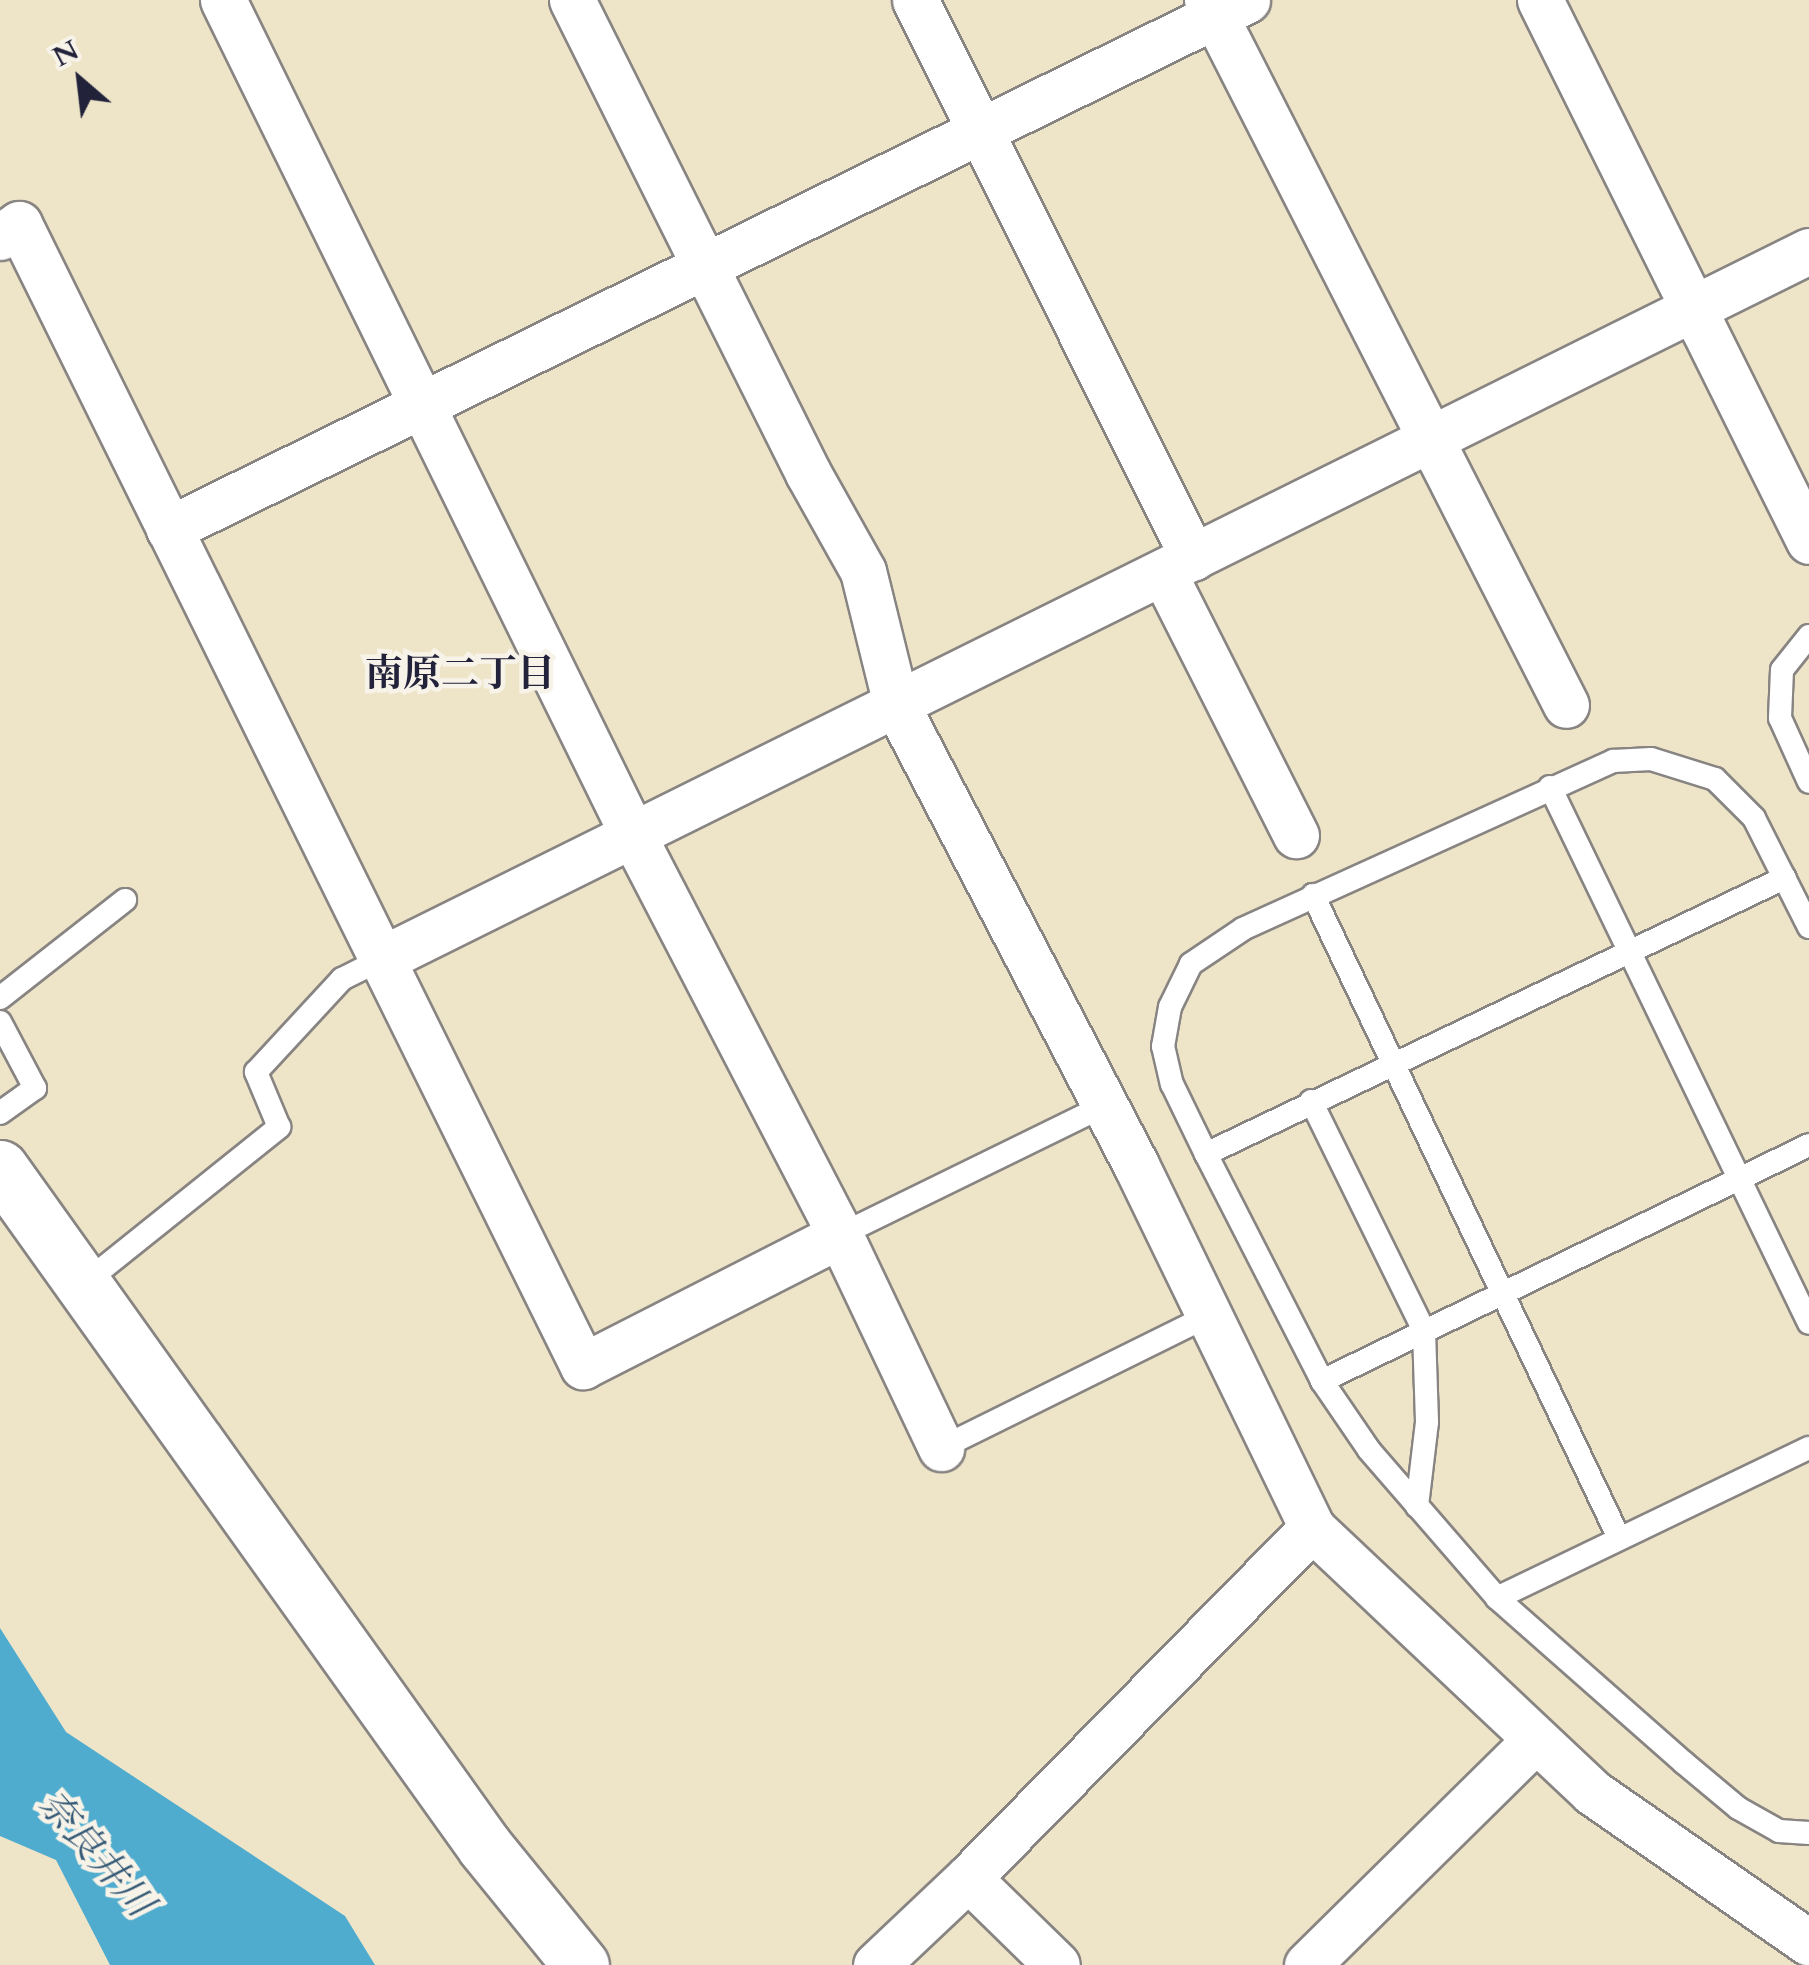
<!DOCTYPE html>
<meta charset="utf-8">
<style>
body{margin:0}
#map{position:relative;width:1809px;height:1965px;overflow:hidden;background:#eee5c9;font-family:Cardo,"Noto Serif JP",serif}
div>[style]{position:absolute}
.water>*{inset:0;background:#50acce}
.roads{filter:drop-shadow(2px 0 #888482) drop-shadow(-2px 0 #888482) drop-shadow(0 2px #888482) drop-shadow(0 -2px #888482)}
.service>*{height:22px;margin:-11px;padding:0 11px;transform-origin:11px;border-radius:11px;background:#fff}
.minor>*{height:45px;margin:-22.5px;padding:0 22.5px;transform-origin:22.5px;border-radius:22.5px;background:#fff}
.tertiary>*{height:55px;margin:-27.5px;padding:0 27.5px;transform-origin:27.5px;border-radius:27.5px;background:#fff}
span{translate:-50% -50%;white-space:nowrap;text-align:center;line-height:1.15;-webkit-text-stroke:9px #f7f3e8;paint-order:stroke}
.neighbourhood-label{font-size:38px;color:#22223b;font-weight:700}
.water-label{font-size:38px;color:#345976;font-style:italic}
.north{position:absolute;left:30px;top:30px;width:100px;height:100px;-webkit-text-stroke:8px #f7f3e8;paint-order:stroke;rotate:332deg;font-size:28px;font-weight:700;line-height:40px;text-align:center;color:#22223b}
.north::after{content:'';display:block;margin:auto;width:35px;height:45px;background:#22223b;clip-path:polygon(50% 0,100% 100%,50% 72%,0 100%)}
</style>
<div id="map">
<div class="water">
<div style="clip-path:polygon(0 1628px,66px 1732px,345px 1916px,375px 1965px,110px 1965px,56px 1860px,0 1836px)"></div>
</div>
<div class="roads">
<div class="service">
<div style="left:1809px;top:636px;width:43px;rotate:128.5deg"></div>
<div style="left:1782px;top:670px;width:48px;rotate:92.4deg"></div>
<div style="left:1780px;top:718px;width:70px;rotate:65.6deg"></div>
<div style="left:1550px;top:787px;width:595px;rotate:64.21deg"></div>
<div style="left:1313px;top:895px;width:712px;rotate:64.55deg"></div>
<div style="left:1809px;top:927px;width:122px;rotate:-116.8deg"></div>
<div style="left:1754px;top:818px;width:55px;rotate:-135deg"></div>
<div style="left:1715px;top:779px;width:67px;rotate:-162.6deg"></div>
<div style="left:1651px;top:759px;width:38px;rotate:177deg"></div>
<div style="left:1613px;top:761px;width:406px;rotate:155.6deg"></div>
<div style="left:1243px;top:929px;width:63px;rotate:146.1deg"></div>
<div style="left:1191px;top:964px;width:48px;rotate:116deg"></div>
<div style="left:1170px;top:1007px;width:40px;rotate:100deg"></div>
<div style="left:1163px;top:1046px;width:39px;rotate:77deg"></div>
<div style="left:1172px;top:1084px;width:78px;rotate:64.1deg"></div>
<div style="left:1206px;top:1154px;width:255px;rotate:62.9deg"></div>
<div style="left:1322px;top:1381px;width:83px;rotate:55.7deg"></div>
<div style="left:1369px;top:1450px;width:196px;rotate:49.1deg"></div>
<div style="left:1497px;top:1598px;width:248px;rotate:41.4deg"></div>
<div style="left:1683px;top:1762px;width:72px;rotate:39.9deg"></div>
<div style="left:1738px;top:1808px;width:47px;rotate:29.3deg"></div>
<div style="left:1779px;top:1831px;width:30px;rotate:4deg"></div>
<div style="left:0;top:998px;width:159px;rotate:-38.1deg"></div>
<div style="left:0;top:1022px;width:75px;rotate:62.1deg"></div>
<div style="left:35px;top:1088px;width:43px;rotate:144.5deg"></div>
<div style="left:1311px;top:1101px;width:256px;rotate:63.8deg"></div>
<div style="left:1424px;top:1331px;width:91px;rotate:88.1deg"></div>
<div style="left:1427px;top:1422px;width:85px;rotate:96.8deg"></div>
<div style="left:1206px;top:1154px;width:641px;rotate:-25.52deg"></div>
<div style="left:840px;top:1235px;width:293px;rotate:-26.1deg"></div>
<div style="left:82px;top:1285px;width:253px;rotate:-38.7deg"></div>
<div style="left:279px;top:1127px;width:60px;rotate:-112.7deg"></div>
<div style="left:256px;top:1072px;width:127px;rotate:-47.2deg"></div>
<div style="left:342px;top:979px;width:45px;rotate:-26.6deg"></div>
<div style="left:1322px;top:1381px;width:541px;rotate:-25.85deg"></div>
<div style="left:941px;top:1448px;width:300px;rotate:-26.3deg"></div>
<div style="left:1497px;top:1598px;width:346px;rotate:-25.7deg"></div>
</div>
<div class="minor">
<div style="left:223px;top:0;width:930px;rotate:63.85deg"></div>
<div style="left:633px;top:835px;width:450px;rotate:62.6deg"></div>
<div style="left:840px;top:1235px;width:236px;rotate:64.6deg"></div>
<div style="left:572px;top:0;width:529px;rotate:63.48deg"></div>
<div style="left:808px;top:473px;width:112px;rotate:60.7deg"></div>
<div style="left:863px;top:571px;width:137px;rotate:76.1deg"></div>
<div style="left:896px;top:704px;width:520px;rotate:62.5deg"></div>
<div style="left:1136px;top:1165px;width:403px;rotate:64.1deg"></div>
<div style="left:1312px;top:1528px;width:385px;rotate:43.3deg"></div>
<div style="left:1592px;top:1792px;width:264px;rotate:34.8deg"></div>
<div style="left:915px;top:0;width:623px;rotate:63.48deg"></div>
<div style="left:1207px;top:0;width:791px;rotate:63.01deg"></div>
<div style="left:1540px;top:0;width:604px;rotate:63.56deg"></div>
<div style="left:0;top:237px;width:23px;rotate:-34deg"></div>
<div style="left:19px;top:224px;width:1274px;rotate:63.72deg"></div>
<div style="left:583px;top:1366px;width:288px;rotate:-27deg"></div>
<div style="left:169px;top:529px;width:1201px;rotate:-26.14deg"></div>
<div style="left:1163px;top:572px;width:295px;rotate:63.2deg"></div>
<div style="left:382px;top:959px;width:1593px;rotate:-26.39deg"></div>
<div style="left:968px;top:1878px;width:124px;rotate:44.3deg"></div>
<div style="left:876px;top:1965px;width:127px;rotate:-43.4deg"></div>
<div style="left:968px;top:1878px;width:491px;rotate:-45.5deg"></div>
<div style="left:1307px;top:1965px;width:320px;rotate:-44.6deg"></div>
</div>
<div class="tertiary">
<div style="left:0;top:1168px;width:834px;rotate:54.46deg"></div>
<div style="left:485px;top:1847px;width:152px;rotate:50.9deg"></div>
</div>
</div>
<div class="neighbourhood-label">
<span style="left:460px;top:675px">南原二丁目</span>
</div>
<div class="water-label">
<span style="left:95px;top:1854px;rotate:49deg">奈良井川</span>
</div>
<div class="north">N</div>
</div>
